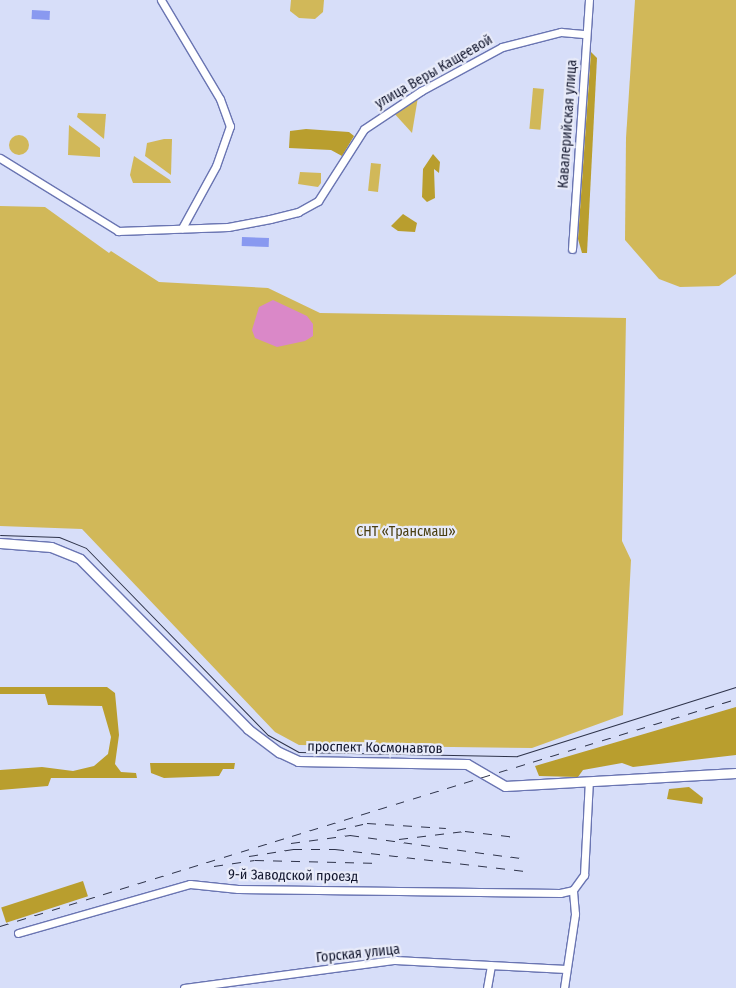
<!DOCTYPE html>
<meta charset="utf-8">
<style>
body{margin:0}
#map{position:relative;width:736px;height:988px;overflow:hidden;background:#d7def9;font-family:"Fira Sans Condensed",sans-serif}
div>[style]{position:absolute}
.green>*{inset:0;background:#d1b859;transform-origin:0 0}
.round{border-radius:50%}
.forest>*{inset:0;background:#b99e2e;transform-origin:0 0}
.water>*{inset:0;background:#da88c8}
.building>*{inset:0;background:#8999f0;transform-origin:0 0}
.roads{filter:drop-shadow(1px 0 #6a75b2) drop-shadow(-1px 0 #6a75b2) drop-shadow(0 1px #6a75b2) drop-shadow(0 -1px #6a75b2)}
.minor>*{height:7px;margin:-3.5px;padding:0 3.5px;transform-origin:3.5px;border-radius:3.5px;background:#fff}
.major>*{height:9px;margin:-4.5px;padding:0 4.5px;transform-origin:4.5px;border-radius:4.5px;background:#fff}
.tram>*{height:1px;margin:-0.5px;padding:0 0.5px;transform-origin:0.5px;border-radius:0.5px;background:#2e334a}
.rail>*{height:1px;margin-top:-0.5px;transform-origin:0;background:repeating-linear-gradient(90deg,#2e334a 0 9px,transparent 0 18px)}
span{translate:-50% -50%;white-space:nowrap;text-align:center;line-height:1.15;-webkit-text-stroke:4.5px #e8ebf9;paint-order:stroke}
.street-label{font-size:14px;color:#12162d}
.park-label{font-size:14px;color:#4a3f12}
</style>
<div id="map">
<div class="green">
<div style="clip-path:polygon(291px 0,324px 0,323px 12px,315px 19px,299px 18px,290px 11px)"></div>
<div style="clip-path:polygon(635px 0,736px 0,736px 274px,719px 286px,680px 287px,659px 279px,625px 240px,626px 138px)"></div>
<div style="left:533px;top:88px;width:11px;height:41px;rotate:5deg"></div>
<div style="clip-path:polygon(418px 97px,412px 133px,393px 112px)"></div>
<div style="clip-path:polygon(78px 113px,106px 114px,104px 139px,77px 117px)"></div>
<div style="clip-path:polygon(69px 125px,100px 148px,100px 157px,68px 155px)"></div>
<div class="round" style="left:9px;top:135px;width:20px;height:20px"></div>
<div style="clip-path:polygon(164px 139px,172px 139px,171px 175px,145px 156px,147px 143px)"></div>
<div style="clip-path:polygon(134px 156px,170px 180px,171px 183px,133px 183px,130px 175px)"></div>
<div style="left:371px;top:163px;width:10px;height:28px;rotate:6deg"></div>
<div style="clip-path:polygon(300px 172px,321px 173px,321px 183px,318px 187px,298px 184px)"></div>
<div style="clip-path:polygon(0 206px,45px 207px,109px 253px,111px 251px,159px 282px,268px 288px,320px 313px,626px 318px,622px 541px,631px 560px,623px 715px,532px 748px,299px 745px,275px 732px,82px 529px,0 526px)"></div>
</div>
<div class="forest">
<div style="clip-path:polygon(591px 52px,597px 58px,587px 253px,582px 253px,578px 239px)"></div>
<div style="clip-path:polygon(306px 129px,349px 132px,354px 136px,342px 156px,331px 150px,289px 148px,290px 131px)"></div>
<div style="clip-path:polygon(433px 154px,440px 162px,439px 173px,434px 169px,435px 198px,427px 202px,422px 197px,423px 169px)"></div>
<div style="clip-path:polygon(403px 214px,417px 223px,415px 232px,398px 231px,391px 226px)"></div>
<div style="clip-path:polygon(0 687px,107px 687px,115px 693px,119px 735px,115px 764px,121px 772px,136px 773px,137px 778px,51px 778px,48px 786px,0 790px,0 770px,42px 767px,73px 771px,94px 766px,108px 754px,111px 737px,102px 706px,48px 705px,45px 694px,0 694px)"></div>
<div style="clip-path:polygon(736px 707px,736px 755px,633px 767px,622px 763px,583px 770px,578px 777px,539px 776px,535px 766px)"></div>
<div style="clip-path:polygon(150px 763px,235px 763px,234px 769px,223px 769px,219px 776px,164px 778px,151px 773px)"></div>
<div style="clip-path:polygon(689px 787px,703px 798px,702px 804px,667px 799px,669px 789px)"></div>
<div style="left:83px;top:881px;width:16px;height:86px;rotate:72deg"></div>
</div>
<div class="water">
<div style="clip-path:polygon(273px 300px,307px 316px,313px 324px,313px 336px,305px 341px,277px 347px,255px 338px,252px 330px,259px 307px)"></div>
</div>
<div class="building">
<div style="left:32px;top:10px;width:18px;height:9px;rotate:3deg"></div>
<div style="left:242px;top:237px;width:27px;height:9px;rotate:2deg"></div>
</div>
<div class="roads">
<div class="minor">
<div style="left:161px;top:0;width:115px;rotate:59.2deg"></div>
<div style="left:220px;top:99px;width:29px;rotate:70deg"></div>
<div style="left:230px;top:126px;width:42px;rotate:109.3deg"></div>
<div style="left:216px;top:166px;width:71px;rotate:118.7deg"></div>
<div style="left:0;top:158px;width:139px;rotate:31.7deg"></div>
<div style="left:118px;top:231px;width:110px;rotate:-2.1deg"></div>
<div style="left:228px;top:227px;width:43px;rotate:-10.8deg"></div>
<div style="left:270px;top:219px;width:29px;rotate:-14deg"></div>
<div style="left:298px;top:212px;width:23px;rotate:-29deg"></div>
<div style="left:318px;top:201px;width:85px;rotate:-57.4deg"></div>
<div style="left:364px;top:129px;width:69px;rotate:-33.7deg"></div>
<div style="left:421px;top:91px;width:92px;rotate:-28.5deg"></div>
<div style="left:502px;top:47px;width:61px;rotate:-14.3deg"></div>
<div style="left:561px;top:32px;width:25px;rotate:5deg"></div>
<div style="left:572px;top:249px;width:250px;rotate:-86.1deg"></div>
<div style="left:573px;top:890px;width:19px;rotate:-54deg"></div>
<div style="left:584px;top:875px;width:94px;rotate:-87deg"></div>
<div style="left:18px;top:933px;width:179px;rotate:-15.9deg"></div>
<div style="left:190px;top:884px;width:48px;rotate:5.9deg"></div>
<div style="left:238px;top:889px;width:322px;rotate:0.7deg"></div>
<div style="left:560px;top:893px;width:13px;rotate:-13deg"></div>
<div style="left:184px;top:988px;width:213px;rotate:-7.6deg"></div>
<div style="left:395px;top:960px;width:171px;rotate:3deg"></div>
<div style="left:487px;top:988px;width:23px;rotate:-80deg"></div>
<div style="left:564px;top:988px;width:75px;rotate:-81.5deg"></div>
<div style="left:575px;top:914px;width:24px;rotate:-95deg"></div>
</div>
<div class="major">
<div style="left:0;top:543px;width:51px;rotate:4.5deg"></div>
<div style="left:51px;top:547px;width:31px;rotate:22deg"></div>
<div style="left:80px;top:559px;width:239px;rotate:45.3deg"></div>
<div style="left:248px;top:729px;width:39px;rotate:37deg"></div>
<div style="left:279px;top:752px;width:21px;rotate:25deg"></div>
<div style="left:298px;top:761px;width:169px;rotate:1deg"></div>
<div style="left:467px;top:764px;width:44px;rotate:30.1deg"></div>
<div style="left:505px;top:786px;width:231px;rotate:-3.2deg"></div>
</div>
</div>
<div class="tram">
<div style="left:0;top:535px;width:59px;rotate:1.9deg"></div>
<div style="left:59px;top:537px;width:29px;rotate:22deg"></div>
<div style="left:86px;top:548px;width:261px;rotate:45.8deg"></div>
<div style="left:268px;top:735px;width:35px;rotate:29deg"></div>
<div style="left:299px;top:752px;width:218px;rotate:1.1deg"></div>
<div style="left:517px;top:756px;width:230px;rotate:-17.5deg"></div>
</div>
<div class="rail">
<div style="left:337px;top:830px;width:31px;rotate:-13deg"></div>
<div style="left:367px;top:823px;width:79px;rotate:3.6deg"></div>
<div style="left:399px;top:839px;width:66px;rotate:-6.9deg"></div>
<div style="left:465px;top:831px;width:50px;rotate:6.8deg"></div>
<div style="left:291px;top:843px;width:60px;rotate:-7.7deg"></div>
<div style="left:350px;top:835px;width:172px;rotate:7.7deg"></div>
<div style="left:249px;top:856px;width:45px;rotate:-9deg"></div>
<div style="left:293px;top:849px;width:42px"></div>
<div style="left:335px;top:849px;width:191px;rotate:6.6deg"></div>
<div style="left:214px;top:866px;width:41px;rotate:-8.3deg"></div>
<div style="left:255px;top:860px;width:126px;rotate:1.4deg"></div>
<div style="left:0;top:926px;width:770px;rotate:-17.14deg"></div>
</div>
<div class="street-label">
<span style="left:434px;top:72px;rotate:-30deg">улица Веры Кащеевой</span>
<span style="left:568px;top:124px;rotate:-86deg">Кавалерийская улица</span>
<span style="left:375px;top:748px;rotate:1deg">проспект Космонавтов</span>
<span style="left:293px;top:876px;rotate:1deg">9-й Заводской проезд</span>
<span style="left:358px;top:954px;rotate:-6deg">Горская улица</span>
</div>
<div class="park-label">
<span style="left:406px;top:532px">СНТ «Трансмаш»</span>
</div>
</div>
